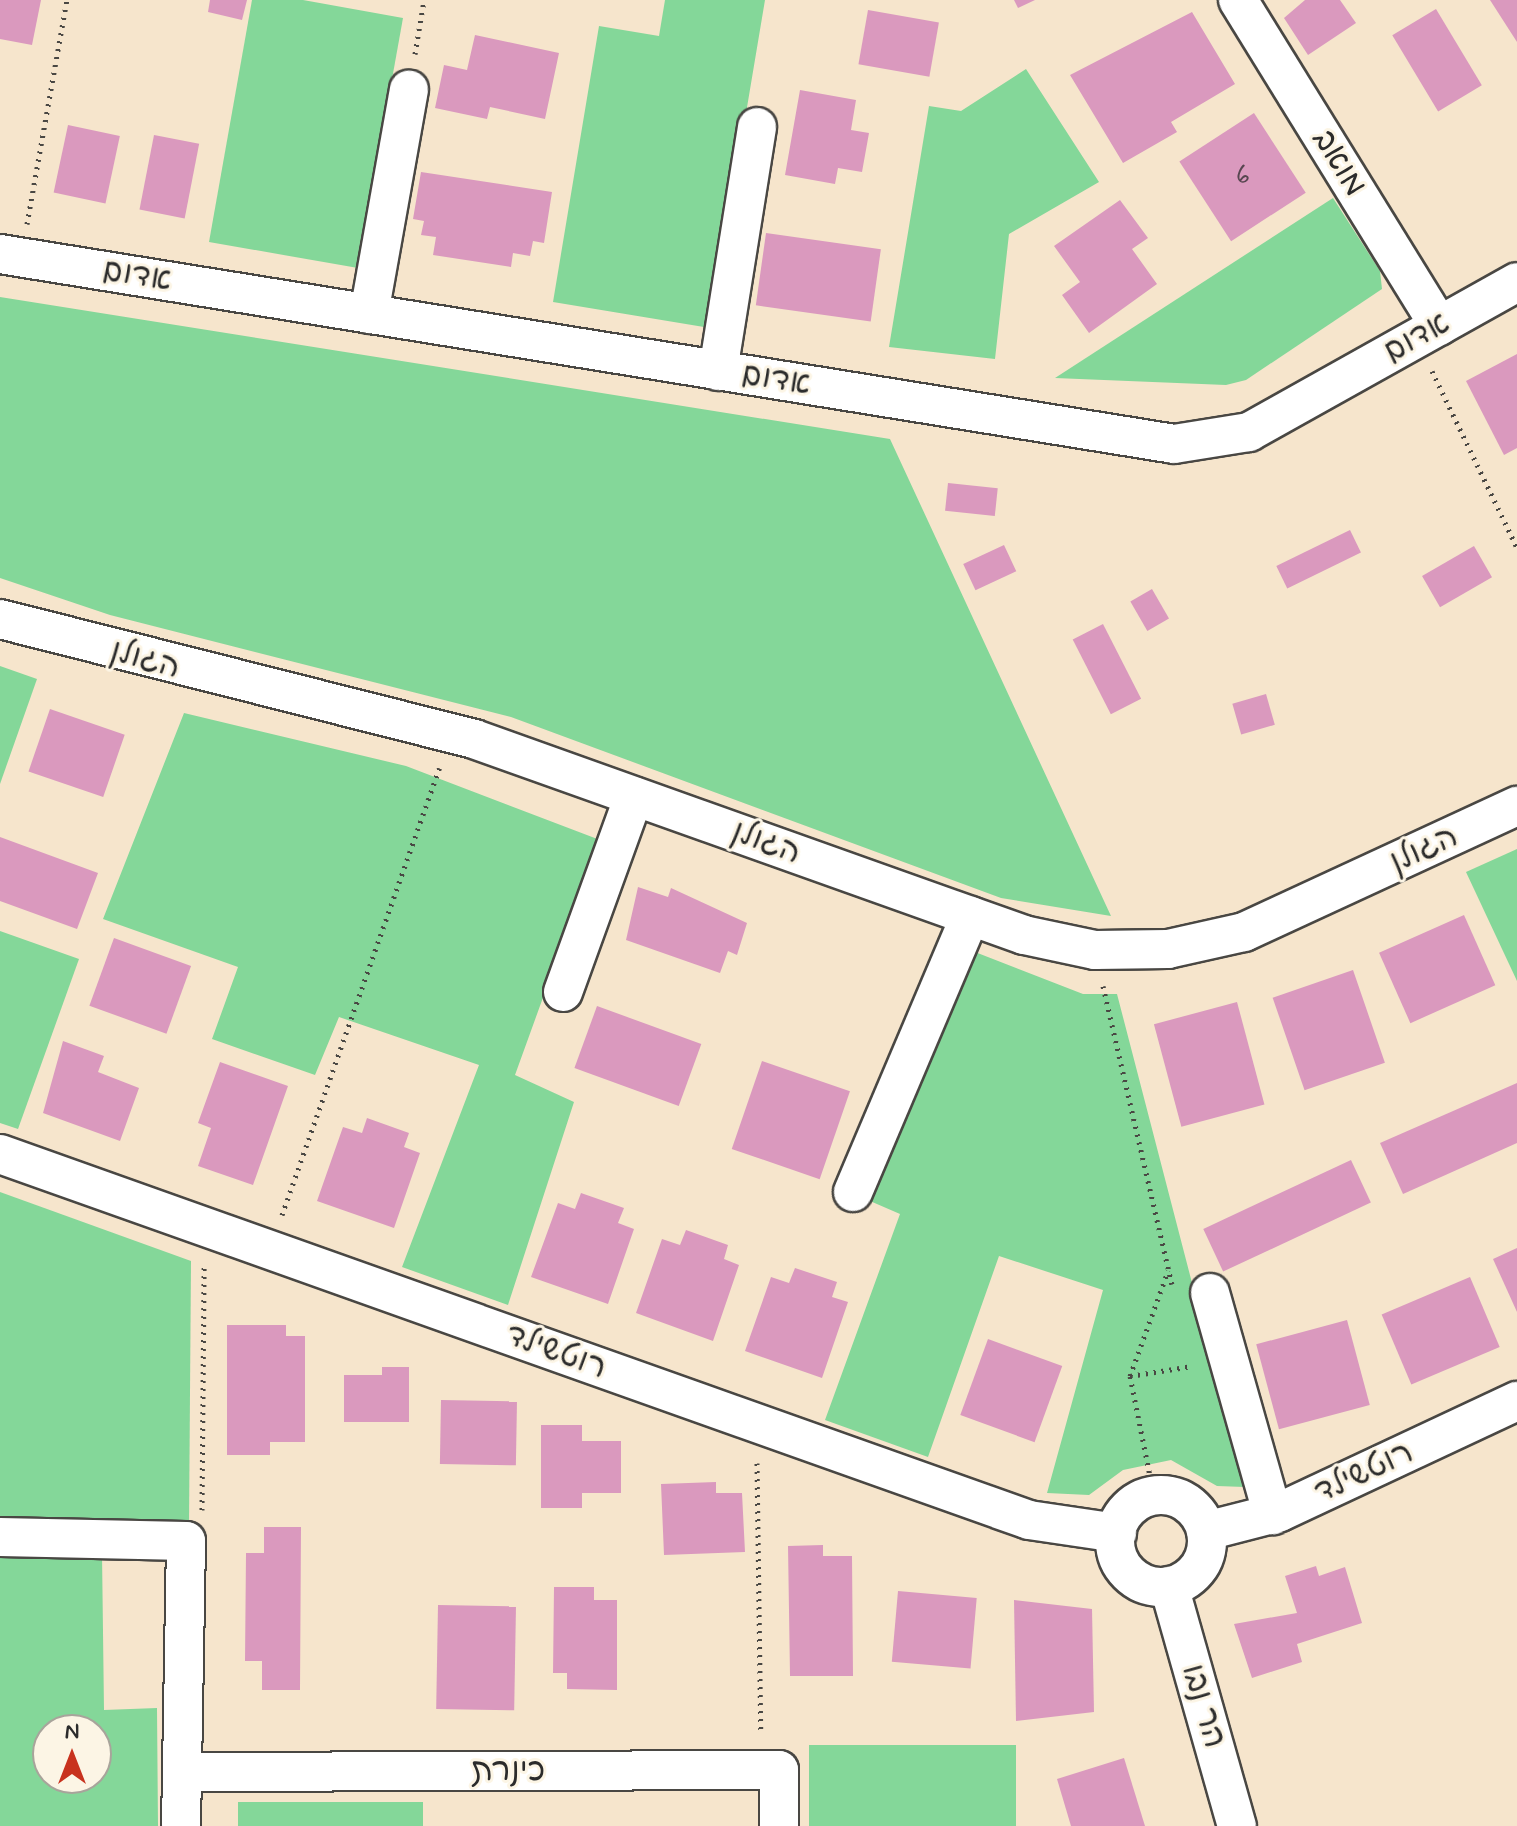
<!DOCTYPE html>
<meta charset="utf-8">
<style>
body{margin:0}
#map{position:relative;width:1517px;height:1826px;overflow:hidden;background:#f6e5cc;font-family:Mynerve,"Playpen Sans Hebrew",sans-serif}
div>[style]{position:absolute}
.green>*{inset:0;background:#84d799;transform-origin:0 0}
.building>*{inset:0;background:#da99be;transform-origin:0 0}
.path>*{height:5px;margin-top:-2.5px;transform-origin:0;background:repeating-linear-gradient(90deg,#494743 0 2px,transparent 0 8px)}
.roads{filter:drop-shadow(2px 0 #494743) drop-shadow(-2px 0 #494743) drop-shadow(0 2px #494743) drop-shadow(0 -2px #494743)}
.minor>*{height:38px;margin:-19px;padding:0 19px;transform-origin:19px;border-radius:19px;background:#fff}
.minor>.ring{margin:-19px;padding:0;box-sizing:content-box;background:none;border:38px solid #fff;border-radius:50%}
span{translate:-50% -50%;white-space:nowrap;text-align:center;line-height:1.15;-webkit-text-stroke:6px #fcf5e5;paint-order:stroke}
.number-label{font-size:28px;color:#574650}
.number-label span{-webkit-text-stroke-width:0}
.street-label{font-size:32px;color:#2b2b2b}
.north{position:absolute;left:32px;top:1714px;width:80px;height:80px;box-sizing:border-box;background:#fcf5e5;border:2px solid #a8a49b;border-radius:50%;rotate:0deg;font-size:22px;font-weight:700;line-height:32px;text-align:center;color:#2b2b2b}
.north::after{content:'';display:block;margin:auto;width:28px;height:36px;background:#c8321e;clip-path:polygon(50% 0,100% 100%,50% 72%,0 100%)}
</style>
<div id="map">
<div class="green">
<div style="clip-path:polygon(252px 0,303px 0,403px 18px,358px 268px,209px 242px)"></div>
<div style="clip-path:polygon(665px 0,765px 0,710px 328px,553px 302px,599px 26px,659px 36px)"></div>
<div style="clip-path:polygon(1026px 69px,1099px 182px,1009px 234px,995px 359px,889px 347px,929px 106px,961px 111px)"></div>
<div style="clip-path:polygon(1333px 198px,1380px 271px,1382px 289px,1246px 380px,1226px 385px,1055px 378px)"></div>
<div style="clip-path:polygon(0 297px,890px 439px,1111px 916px,1001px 898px,511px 717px,110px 615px,0 578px)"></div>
<div style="clip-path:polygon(0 666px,37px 679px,0 784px)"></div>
<div style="clip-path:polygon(184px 713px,406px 766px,600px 840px,515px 1075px,574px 1102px,508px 1305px,402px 1267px,479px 1065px,339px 1017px,315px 1075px,212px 1039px,238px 967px,103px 919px)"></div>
<div style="clip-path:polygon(1517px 849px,1517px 981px,1466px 872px)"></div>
<div style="clip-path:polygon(0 931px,79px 959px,18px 1129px,0 1123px)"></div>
<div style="clip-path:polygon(975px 952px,1083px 994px,1117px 994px,1245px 1487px,1217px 1486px,1171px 1460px,1123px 1470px,1089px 1495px,1047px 1493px,1103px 1290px,999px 1256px,928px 1457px,825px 1420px,900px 1214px,870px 1201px)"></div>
<div style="clip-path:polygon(0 1192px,191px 1261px,189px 1526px,0 1528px)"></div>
<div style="clip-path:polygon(evenodd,102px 1553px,104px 1710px,157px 1708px,158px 1826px,0 1826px,0 1555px,102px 1553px,48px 1730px,96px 1730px,96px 1778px,48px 1778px,48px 1730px)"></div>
<div style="left:809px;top:1745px;width:207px;height:81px"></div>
<div style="left:238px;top:1802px;width:185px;height:33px"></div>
</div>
<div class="building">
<div style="clip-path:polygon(0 0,41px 0,32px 45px,0 39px)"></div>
<div style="clip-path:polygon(210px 0,247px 0,242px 20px,208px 12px)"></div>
<div style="clip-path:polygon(1014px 0,1035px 0,1018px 8px)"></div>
<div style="clip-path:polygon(1305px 0,1340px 0,1356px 23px,1308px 55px,1284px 18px)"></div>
<div style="clip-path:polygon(1490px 0,1517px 0,1517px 42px)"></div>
<div style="left:1436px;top:9px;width:89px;height:51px;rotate:59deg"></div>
<div style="left:868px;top:10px;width:72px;height:55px;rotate:10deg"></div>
<div style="clip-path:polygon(1192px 12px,1235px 84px,1171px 122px,1177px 132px,1123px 163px,1070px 75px)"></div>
<div style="clip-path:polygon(475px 35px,559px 53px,545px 119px,490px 107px,487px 119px,435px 108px,444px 65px,467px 70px)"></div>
<div style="clip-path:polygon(800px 90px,856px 100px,851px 130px,869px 133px,862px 172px,838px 168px,835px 184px,785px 175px)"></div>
<div style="left:1254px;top:113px;width:95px;height:89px;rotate:57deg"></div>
<div style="left:68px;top:125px;width:53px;height:69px;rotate:12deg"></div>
<div style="left:154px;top:135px;width:46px;height:76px;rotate:11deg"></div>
<div style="clip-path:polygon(421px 172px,552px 192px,544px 243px,533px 241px,530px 256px,513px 253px,511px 267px,433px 255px,436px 237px,421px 235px,424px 221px,413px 219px)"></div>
<div style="clip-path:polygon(1120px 200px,1148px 238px,1132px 249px,1157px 284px,1089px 333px,1062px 295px,1080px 282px,1054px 246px)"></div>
<div style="left:766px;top:233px;width:116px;height:73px;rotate:8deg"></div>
<div style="clip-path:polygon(1517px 354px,1517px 448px,1504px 455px,1466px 381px)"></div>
<div style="left:948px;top:483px;width:50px;height:28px;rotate:6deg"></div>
<div style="left:1350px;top:530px;width:25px;height:82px;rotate:64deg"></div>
<div style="left:1004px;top:545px;width:29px;height:45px;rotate:65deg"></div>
<div style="left:1474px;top:546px;width:36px;height:60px;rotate:60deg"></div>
<div style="left:1152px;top:589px;width:34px;height:25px;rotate:60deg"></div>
<div style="left:1103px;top:624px;width:84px;height:34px;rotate:63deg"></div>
<div style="left:1266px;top:694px;width:32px;height:35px;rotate:74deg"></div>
<div style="left:50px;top:709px;width:79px;height:66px;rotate:19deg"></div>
<div style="clip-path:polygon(0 837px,98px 873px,77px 929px,0 901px)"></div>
<div style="clip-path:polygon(638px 887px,668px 897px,671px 888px,747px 923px,737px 955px,728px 951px,720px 973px,626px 940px)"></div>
<div style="left:1464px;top:915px;width:77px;height:93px;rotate:66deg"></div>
<div style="left:114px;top:938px;width:82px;height:72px;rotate:20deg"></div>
<div style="left:1353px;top:970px;width:98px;height:85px;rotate:71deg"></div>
<div style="left:1237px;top:1002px;width:106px;height:86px;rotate:75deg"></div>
<div style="left:597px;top:1006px;width:111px;height:66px;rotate:20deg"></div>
<div style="clip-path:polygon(63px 1041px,104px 1056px,98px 1072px,139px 1088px,120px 1141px,43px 1113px)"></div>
<div style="left:762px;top:1061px;width:93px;height:93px;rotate:19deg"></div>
<div style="clip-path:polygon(220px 1062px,288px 1086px,253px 1185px,198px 1166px,211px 1128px,198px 1123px)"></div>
<div style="clip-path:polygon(1517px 1083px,1517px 1143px,1403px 1194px,1380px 1143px)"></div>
<div style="clip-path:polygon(367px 1118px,409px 1133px,404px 1147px,420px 1153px,394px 1228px,317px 1201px,343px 1127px,362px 1133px)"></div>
<div style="left:1351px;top:1160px;width:47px;height:163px;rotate:65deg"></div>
<div style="clip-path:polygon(581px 1193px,624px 1208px,618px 1223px,634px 1229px,608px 1304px,531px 1277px,558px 1203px,575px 1209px)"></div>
<div style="clip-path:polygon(686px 1230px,728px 1245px,724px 1259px,739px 1265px,713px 1341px,636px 1313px,662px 1239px,680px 1245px)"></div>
<div style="clip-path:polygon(1517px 1248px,1517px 1312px,1493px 1259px)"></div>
<div style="clip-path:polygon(795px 1268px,837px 1282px,832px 1297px,848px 1302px,822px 1378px,745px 1351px,771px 1277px,789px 1283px)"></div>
<div style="left:1470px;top:1277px;width:76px;height:96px;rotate:67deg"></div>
<div style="left:1347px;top:1320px;width:88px;height:94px;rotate:75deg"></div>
<div style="clip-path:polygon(227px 1325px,286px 1325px,286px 1336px,305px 1336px,305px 1442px,270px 1442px,270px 1455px,227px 1455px)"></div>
<div style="left:988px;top:1339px;width:79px;height:81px;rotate:20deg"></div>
<div style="clip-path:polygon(382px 1367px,409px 1367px,409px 1422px,344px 1422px,344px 1375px,382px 1375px)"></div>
<div style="left:441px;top:1400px;width:76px;height:64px;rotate:1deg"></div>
<div style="clip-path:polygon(541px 1425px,582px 1425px,582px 1441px,621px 1441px,621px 1493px,582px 1493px,582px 1508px,541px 1508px)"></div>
<div style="clip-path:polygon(716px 1482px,716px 1493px,742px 1493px,745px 1552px,664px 1555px,661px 1484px)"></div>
<div style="clip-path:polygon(264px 1527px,301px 1527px,300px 1690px,262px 1690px,262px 1661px,245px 1661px,246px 1553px,264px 1553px)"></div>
<div style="clip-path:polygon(823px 1545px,823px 1556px,852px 1556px,853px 1676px,790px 1676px,788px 1546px)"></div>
<div style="clip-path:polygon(1316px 1566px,1319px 1576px,1345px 1567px,1362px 1623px,1297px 1644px,1302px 1662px,1252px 1678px,1234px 1624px,1297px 1613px,1285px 1576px)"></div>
<div style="clip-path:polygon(554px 1587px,594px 1587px,594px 1600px,617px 1600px,617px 1690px,567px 1689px,567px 1673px,553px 1673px)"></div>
<div style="left:898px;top:1591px;width:79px;height:71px;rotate:5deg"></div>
<div style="clip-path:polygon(1014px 1600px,1092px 1609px,1094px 1712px,1016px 1721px)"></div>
<div style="left:438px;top:1605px;width:78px;height:104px;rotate:1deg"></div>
<div style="clip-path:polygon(1124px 1758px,1145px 1826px,1071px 1826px,1057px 1779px)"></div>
</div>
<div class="path">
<div style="left:415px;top:54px;width:55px;rotate:-80.5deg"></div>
<div style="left:27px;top:224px;width:228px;rotate:-79.9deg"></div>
<div style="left:1432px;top:371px;width:196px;rotate:64.3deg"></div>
<div style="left:1103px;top:986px;width:306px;rotate:77deg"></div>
<div style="left:282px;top:1215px;width:474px;rotate:-70.6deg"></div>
<div style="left:1130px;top:1376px;width:63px;rotate:-9.2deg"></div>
<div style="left:757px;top:1463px;width:270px;rotate:89.2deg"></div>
<div style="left:1154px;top:1496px;width:122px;rotate:-101.3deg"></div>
<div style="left:1130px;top:1376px;width:112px;rotate:-70.1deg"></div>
<div style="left:202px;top:1510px;width:246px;rotate:-89.5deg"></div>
</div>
<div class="roads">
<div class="minor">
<div style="left:1238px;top:0;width:383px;rotate:58.3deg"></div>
<div style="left:0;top:254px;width:1189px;rotate:9.19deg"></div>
<div style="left:1174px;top:444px;width:76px;rotate:-9.1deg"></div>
<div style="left:1249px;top:432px;width:307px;rotate:-29.2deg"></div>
<div style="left:369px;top:314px;width:228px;rotate:-79.9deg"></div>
<div style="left:718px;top:371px;width:247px;rotate:-80.9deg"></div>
<div style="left:0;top:619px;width:489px;rotate:14.2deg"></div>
<div style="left:474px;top:739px;width:584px;rotate:19.61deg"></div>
<div style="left:1024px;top:935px;width:73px;rotate:11.9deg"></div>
<div style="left:1095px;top:950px;width:73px;rotate:-0.8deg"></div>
<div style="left:1168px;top:949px;width:78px;rotate:-12.6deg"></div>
<div style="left:1244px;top:932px;width:301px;rotate:-24.8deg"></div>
<div style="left:563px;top:992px;width:208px;rotate:-70.1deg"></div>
<div style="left:0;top:1154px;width:1092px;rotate:19.58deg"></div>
<div style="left:1029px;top:1520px;width:89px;rotate:8.4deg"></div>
<div style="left:853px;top:1192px;width:300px;rotate:-67deg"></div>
<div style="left:1210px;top:1293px;width:231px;rotate:74.2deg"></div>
<div class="ring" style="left:1115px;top:1495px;width:54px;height:54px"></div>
<div style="left:1206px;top:1531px;width:76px;rotate:-14.4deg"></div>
<div style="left:1280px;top:1512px;width:262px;rotate:-25.1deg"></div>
<div style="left:0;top:1537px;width:186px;rotate:1.2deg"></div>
<div style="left:186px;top:1541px;width:285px;rotate:91deg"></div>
<div style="left:1169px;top:1586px;width:249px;rotate:74.2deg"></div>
<div style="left:182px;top:1772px;width:597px;rotate:-0.19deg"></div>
<div style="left:779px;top:1770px;width:56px;rotate:90deg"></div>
</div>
</div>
<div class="number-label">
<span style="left:1243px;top:177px">6</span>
</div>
<div class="street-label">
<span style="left:1339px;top:163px;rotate:58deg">מואב</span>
<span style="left:137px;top:276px;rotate:9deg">אדום</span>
<span style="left:1417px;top:338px;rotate:-29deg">אדום</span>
<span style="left:776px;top:380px;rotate:9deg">אדום</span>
<span style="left:145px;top:660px;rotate:15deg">הגולן</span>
<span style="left:766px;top:843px;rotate:20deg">הגולן</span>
<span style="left:1424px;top:850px;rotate:-25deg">הגולן</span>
<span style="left:556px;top:1352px;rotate:20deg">רוטשילד</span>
<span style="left:1364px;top:1473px;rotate:-25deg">רוטשילד</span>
<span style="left:1203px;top:1706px;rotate:74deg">הר נבו</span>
<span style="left:508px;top:1771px">כינרת</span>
</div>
<div class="north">N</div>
</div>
